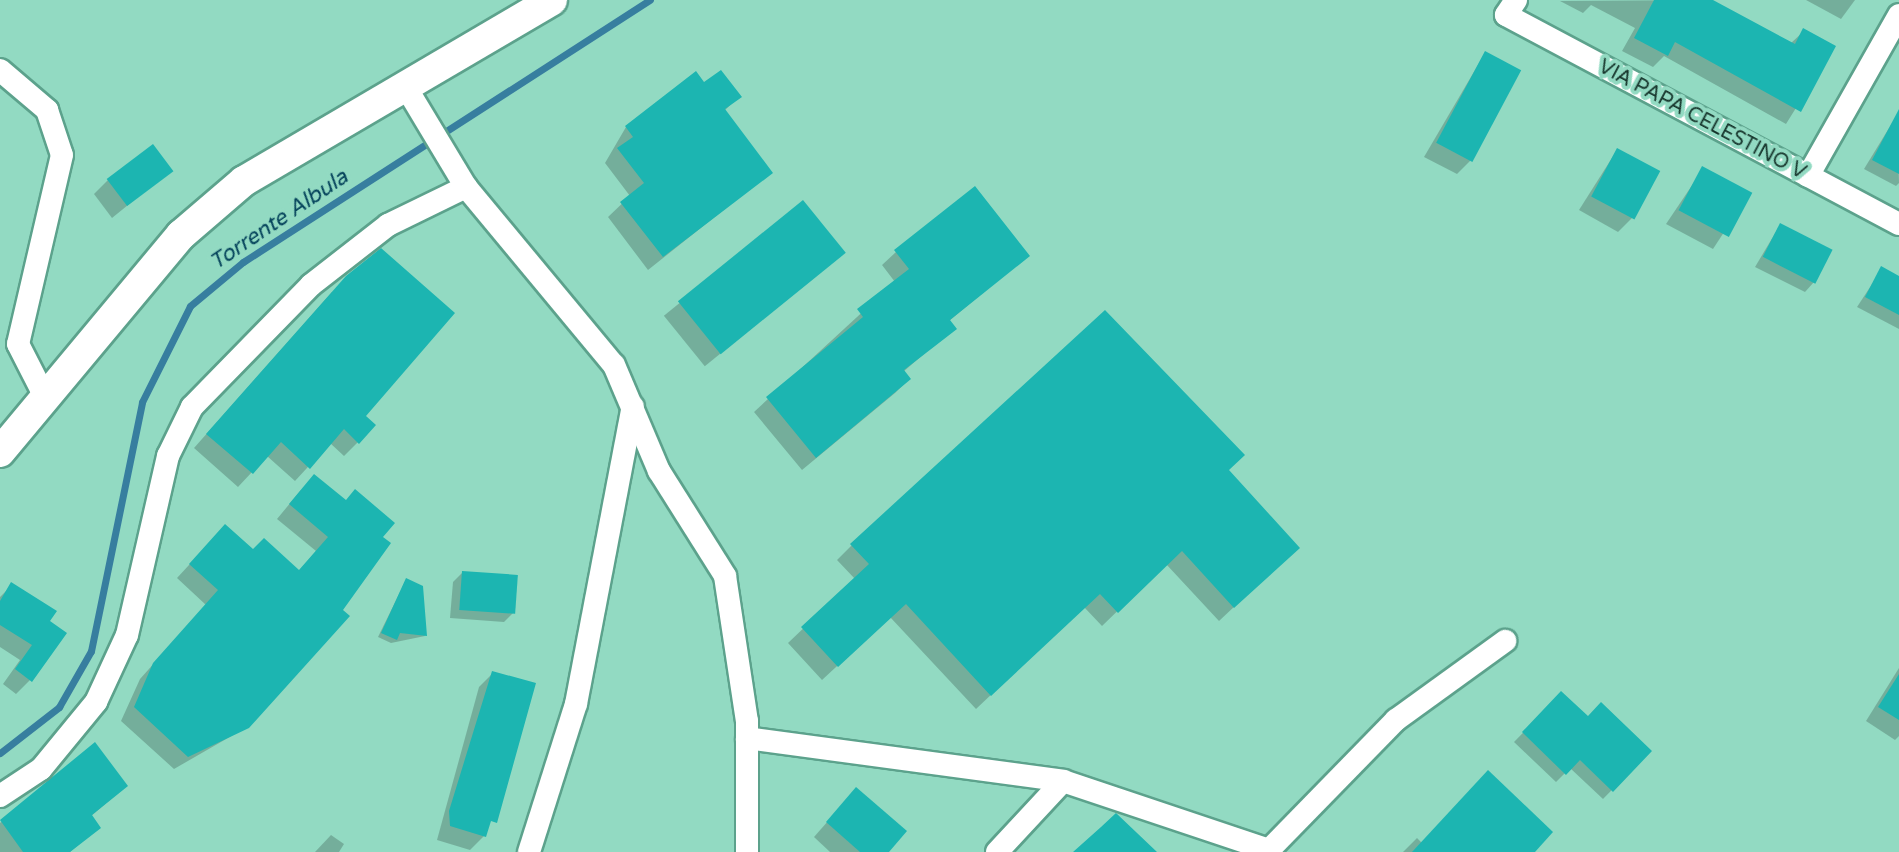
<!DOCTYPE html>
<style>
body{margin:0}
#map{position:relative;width:1899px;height:852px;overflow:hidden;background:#92dac2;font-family:"Varela Round",sans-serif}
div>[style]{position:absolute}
.shadow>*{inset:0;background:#0003;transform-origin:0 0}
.stream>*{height:7px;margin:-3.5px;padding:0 3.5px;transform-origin:3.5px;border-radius:3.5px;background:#377e9f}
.building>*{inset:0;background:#1cb5b1;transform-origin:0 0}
.roads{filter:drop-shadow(2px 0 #5ca28c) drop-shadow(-2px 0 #5ca28c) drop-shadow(0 2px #5ca28c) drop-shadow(0 -2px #5ca28c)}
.street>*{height:22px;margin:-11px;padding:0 11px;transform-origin:11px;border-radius:11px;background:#fff}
.secondary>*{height:30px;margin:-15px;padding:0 15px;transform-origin:15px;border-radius:15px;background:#fff}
span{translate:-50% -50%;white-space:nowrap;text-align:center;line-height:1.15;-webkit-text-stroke:8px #92dac2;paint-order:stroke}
.street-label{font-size:20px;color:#15332a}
.water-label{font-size:22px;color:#05435b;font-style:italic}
</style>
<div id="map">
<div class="shadow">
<div style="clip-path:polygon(1709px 0,1790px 44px,1804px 31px,1834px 47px,1786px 124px,1664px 56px,1653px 67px,1622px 51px,1635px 28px,1591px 5px,1583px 13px,1560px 1px)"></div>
<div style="clip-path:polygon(1806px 0,1855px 0,1841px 19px)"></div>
<div style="clip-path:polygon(1485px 53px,1470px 161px,1457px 174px,1424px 157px)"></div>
<div style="clip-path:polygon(703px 85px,739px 97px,724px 111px,770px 173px,648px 270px,608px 217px,630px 196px,605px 163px,626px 127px)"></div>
<div style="clip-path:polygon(1897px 115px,1899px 183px,1896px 186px,1864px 169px)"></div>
<div style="clip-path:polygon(1617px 150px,1632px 218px,1618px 232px,1579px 210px)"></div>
<div style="clip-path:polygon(1703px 169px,1749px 194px,1713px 249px,1666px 224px)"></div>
<div style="clip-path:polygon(170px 171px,112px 218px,94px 194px,108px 180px)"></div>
<div style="left:803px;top:203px;width:65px;height:179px;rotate:51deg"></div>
<div style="clip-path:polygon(1780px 225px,1814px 282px,1805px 292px,1755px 267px)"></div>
<div style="clip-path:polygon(896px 252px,1027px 256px,949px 321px,954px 328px,903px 372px,909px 379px,895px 393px,802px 470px,754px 412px,895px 282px,882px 265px)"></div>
<div style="clip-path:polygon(1882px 269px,1899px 278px,1899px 329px,1857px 307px)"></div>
<div style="clip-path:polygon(332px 292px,363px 416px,358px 442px,344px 456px,330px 443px,295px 481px,267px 456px,238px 487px,194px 448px)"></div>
<div style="clip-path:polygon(1226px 471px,1282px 562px,1219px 621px,1166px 564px,1102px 626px,1084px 607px,976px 709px,890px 617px,822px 680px,788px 643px,855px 579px,837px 560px,852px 545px)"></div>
<div style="clip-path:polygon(301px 490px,345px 502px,247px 727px,174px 769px,121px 721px,140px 679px,206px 605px,177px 578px,212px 540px,298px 572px,316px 551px,277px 519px)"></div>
<div style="clip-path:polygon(462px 573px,513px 613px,504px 622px,450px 618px,453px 582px)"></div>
<div style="clip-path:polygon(406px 580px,425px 636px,391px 643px,378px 637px)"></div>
<div style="clip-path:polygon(12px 585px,48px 621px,30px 680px,16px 694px,3px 684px,20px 660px,0 647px,0 597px)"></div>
<div style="clip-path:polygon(1899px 668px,1899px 736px,1895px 740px,1866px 721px)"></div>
<div style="clip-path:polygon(493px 673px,484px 836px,470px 850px,437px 840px,479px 687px)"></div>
<div style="clip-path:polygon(1561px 694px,1587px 719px,1650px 751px,1603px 799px,1570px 768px,1556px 782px,1514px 742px)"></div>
<div style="clip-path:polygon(94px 745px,126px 786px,90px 817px,98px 828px,70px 852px,0 852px,0 823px)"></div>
<div style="clip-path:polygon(843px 804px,887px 852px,830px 852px,814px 837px)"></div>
<div style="clip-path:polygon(331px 835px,344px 844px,339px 852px,315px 852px)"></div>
<div style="clip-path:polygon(1417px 838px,1422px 843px,1531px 852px,1403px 852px)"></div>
</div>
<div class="stream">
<div style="left:0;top:753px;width:75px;rotate:-37.9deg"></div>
<div style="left:59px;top:707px;width:64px;rotate:-60.3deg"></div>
<div style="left:91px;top:651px;width:254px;rotate:-78.4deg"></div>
<div style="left:142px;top:402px;width:107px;rotate:-63.4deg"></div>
<div style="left:190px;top:306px;width:69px;rotate:-39.7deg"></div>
<div style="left:243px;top:262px;width:484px;rotate:-32.8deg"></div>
</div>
<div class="building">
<div style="clip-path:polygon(1654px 0,1713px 0,1795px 44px,1803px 28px,1836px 46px,1801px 112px,1675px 42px,1668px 56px,1634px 38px)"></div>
<div style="left:1485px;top:51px;width:41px;height:104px;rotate:28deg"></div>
<div style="clip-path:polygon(721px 70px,742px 97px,725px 109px,773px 173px,663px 257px,620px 202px,644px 183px,617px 148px,633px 137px,625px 126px,696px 71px,704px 82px)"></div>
<div style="clip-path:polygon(1899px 109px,1899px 174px,1872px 160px)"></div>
<div style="left:153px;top:144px;width:34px;height:58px;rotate:53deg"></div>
<div style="left:1617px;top:148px;width:49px;height:55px;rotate:28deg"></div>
<div style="left:1702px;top:166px;width:57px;height:50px;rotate:28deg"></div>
<div style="clip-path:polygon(975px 186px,1030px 256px,950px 320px,957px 329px,904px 370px,911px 379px,816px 458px,766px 397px,863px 317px,857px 309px,909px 269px,894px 250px)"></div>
<div style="left:803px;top:200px;width:68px;height:161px;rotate:51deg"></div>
<div style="left:1780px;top:223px;width:59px;height:38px;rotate:27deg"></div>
<div style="clip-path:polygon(381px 248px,455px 313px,366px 416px,376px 425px,359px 444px,344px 429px,310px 469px,281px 442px,253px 474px,206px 434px,346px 276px)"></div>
<div style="clip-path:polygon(1881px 266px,1899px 276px,1899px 315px,1865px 297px)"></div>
<div style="clip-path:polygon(1105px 310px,1245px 455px,1229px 470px,1300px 548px,1234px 608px,1182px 551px,1118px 613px,1100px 594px,991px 696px,906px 604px,838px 667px,801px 627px,869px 564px,850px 544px)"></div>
<div style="clip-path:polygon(314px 474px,346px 500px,355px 489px,395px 523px,383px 537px,391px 543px,343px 610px,350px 616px,249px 728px,188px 757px,134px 707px,153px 663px,218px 590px,189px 564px,225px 524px,253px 549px,264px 538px,299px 570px,328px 537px,289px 504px)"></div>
<div style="left:462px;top:571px;width:56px;height:39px;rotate:4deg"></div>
<div style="clip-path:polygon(406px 578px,423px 586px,427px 636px,400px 633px,397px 640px,381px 633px)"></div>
<div style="clip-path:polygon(11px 582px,57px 611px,50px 621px,67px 633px,32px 682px,15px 669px,32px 645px,0 625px,0 601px)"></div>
<div style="clip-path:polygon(492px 671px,536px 683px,497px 823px,491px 821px,486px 837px,450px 826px,449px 811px)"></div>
<div style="clip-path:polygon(1899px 674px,1899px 720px,1878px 707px)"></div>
<div style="clip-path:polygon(1561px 691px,1588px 716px,1601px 702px,1652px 751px,1613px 792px,1580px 760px,1566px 775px,1522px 732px)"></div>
<div style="clip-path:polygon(95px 742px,128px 786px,92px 815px,101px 828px,70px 852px,23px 852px,0 820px)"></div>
<div style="clip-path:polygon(1488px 770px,1553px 832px,1535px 852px,1412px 852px)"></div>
<div style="clip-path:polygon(856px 787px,907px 831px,889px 852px,860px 852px,826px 822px)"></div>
<div style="clip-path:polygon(1116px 813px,1157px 852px,1073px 852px,1101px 827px)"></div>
</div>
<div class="roads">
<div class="street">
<div style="left:1516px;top:0;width:18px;rotate:124deg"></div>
<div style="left:1506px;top:15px;width:445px;rotate:28deg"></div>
<div style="left:0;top:70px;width:62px;rotate:40.4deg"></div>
<div style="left:47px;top:110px;width:47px;rotate:71.6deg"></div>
<div style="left:62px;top:155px;width:194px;rotate:103.1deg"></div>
<div style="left:18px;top:344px;width:59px;rotate:63deg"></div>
<div style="left:404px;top:84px;width:120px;rotate:59deg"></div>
<div style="left:466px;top:187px;width:231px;rotate:50.3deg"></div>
<div style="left:614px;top:365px;width:115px;rotate:67deg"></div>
<div style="left:659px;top:471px;width:124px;rotate:57.8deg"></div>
<div style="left:725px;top:576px;width:147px;rotate:81.4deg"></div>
<div style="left:747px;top:721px;width:131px;rotate:90deg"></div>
<div style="left:1808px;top:176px;width:185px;rotate:-60.5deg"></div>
<div style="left:747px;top:738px;width:319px;rotate:7.7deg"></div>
<div style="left:1063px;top:781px;width:217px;rotate:18.5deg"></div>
<div style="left:1269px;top:850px;width:182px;rotate:-45.7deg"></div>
<div style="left:1396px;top:720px;width:135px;rotate:-35.9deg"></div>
<div style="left:0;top:796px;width:49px;rotate:-33.4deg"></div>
<div style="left:41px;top:769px;width:87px;rotate:-50.6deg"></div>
<div style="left:96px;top:702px;width:74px;rotate:-65.2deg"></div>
<div style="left:127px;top:635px;width:184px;rotate:-77.1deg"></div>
<div style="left:168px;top:456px;width:55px;rotate:-63.9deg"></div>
<div style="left:192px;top:407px;width:170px;rotate:-45.7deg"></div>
<div style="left:311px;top:285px;width:98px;rotate:-37.9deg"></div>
<div style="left:388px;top:225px;width:87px;rotate:-26deg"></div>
<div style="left:529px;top:852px;width:155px;rotate:-72.4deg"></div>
<div style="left:576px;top:704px;width:303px;rotate:-79.2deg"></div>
<div style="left:997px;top:852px;width:97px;rotate:-47.1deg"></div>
</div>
<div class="secondary">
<div style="left:0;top:452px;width:283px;rotate:-50.2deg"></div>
<div style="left:181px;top:235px;width:83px;rotate:-40.6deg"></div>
<div style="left:244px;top:181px;width:357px;rotate:-30.4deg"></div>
</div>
</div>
<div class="street-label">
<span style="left:1702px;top:120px;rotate:28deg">VIA PAPA CELESTINO V</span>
</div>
<div class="water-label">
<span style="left:279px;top:220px;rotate:-34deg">Torrente Albula</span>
</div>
</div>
